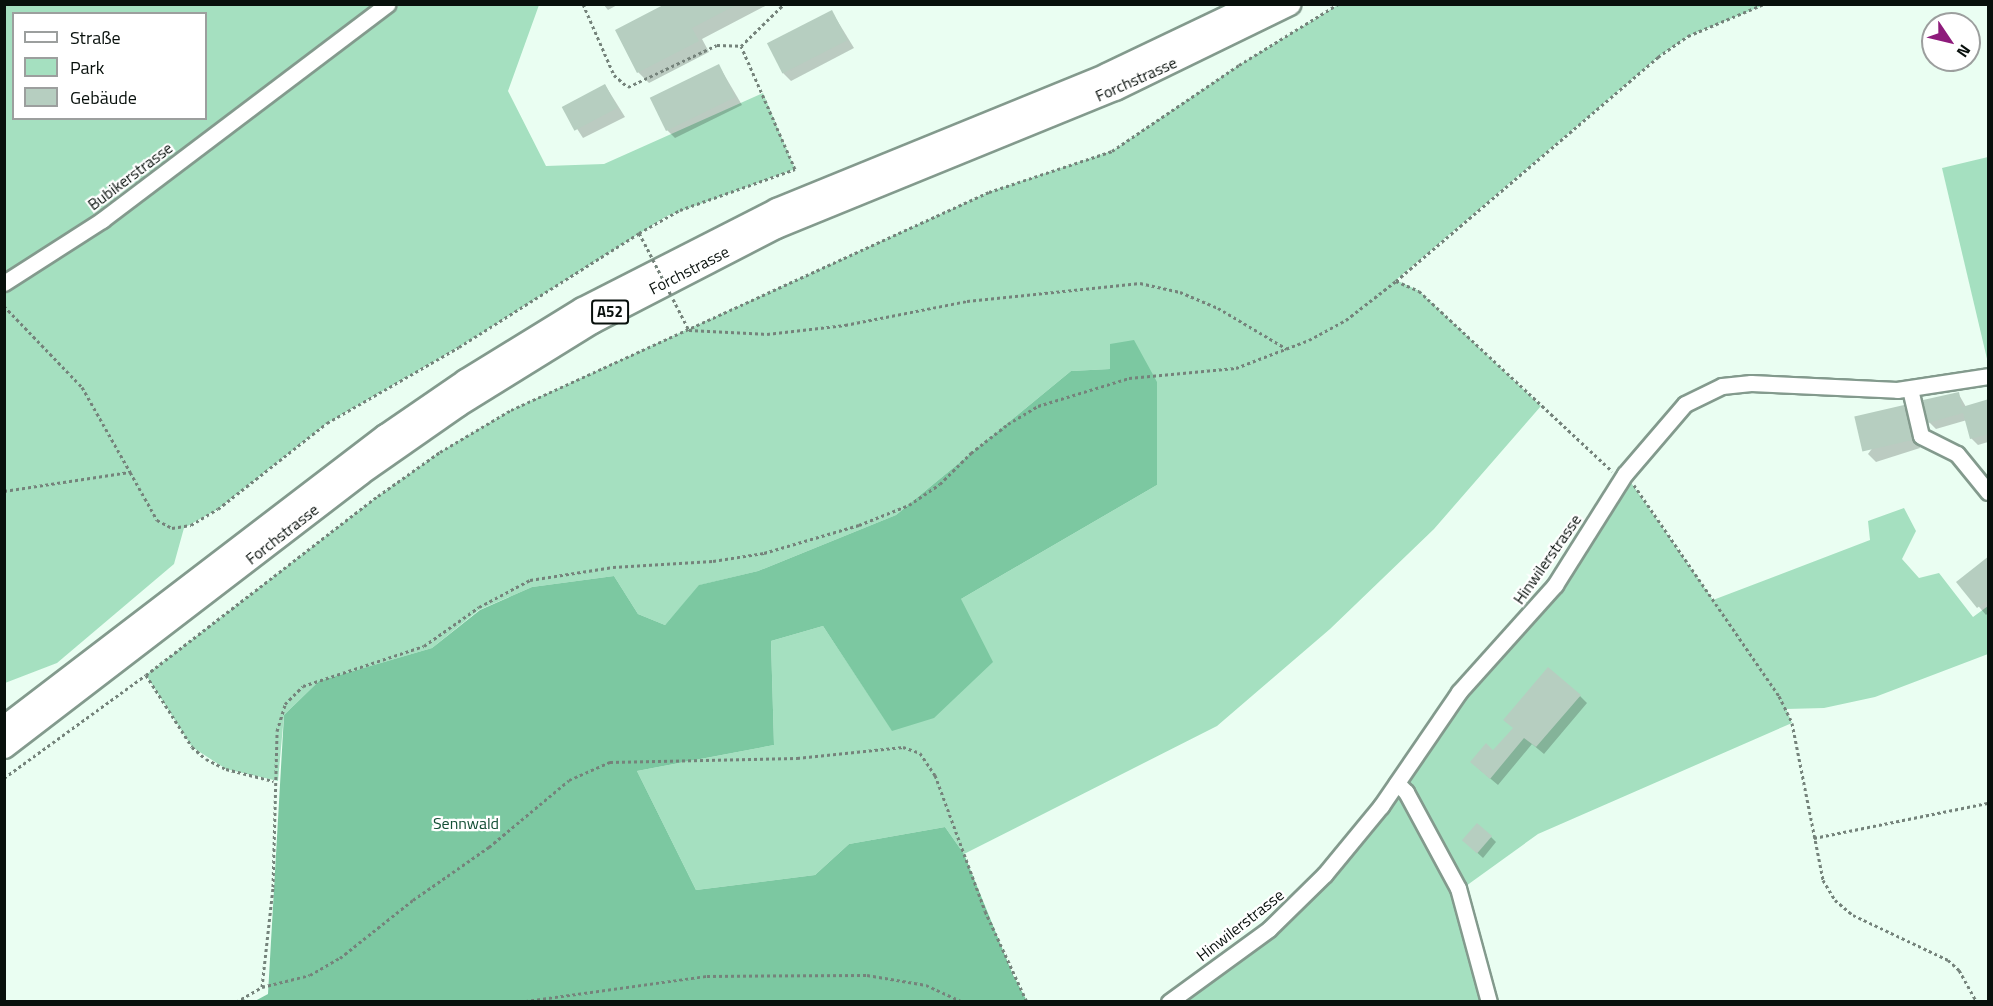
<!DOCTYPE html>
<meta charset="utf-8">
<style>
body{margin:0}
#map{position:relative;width:1993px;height:1006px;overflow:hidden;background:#eafef2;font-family:"Titillium Web",sans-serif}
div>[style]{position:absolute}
.green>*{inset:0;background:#a5e0c0}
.forest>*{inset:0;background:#7cc8a1}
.shadow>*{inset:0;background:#0003}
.building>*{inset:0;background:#b6cec0;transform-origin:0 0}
.path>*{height:3px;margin-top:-1.5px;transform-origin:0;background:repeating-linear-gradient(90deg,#75837b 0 3px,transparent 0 6px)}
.roads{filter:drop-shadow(2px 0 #839a8d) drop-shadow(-2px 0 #839a8d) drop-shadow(0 2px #839a8d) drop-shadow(0 -2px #839a8d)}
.minor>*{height:15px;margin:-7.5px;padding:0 7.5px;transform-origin:7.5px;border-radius:7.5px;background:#fff}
.highway>*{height:21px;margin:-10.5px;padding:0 10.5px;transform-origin:10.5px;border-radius:10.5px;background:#fff}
.path-bridge>*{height:3px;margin-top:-1.5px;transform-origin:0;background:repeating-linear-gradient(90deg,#75837b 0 3px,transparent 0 6px)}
span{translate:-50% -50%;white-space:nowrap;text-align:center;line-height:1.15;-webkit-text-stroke:4.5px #fff;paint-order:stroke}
.shield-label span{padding:2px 4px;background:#fff;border:2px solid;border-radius:4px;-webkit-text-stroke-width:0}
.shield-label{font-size:15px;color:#08100c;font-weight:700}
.street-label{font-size:16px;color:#08100c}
.park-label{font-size:16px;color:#134f35}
.frame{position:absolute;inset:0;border:6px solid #08100c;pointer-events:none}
.legend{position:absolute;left:12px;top:12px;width:195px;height:108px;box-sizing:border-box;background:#fff;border:2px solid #9c9f9e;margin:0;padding:8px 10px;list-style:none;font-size:18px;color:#08100c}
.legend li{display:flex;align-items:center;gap:12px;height:30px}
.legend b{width:30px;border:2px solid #9c9f9e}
.north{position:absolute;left:1921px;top:12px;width:60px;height:60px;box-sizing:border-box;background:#fff;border:2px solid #9c9f9e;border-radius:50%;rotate:125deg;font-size:16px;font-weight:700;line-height:24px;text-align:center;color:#08100c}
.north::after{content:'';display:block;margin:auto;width:21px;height:27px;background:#8e1b7b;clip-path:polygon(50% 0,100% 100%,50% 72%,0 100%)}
</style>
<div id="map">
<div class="green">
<div style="clip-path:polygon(evenodd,5px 5px,539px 5px,508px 91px,546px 166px,604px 164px,763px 93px,795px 169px,667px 216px,459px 347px,327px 423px,218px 509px,184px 528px,174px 564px,57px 663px,5px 683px,5px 5px,14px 14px,206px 14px,206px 118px,14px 118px,14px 14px)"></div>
<div style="clip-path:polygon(1338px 5px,1764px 5px,1688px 36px,1658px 57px,1396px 280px,1419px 291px,1541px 406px,1434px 529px,1330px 629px,1217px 726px,964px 854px,945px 827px,849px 844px,815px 875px,696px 890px,637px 771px,774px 745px,771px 641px,823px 626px,892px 730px,961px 599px,1157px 485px,1110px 369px,1071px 371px,896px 515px,758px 571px,700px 585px,665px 625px,638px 614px,614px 576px,532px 587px,479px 610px,432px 648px,319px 681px,284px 715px,278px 781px,226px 769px,192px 747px,146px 675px,378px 496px,440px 452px,511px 410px,989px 192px,1112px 151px,1239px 65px)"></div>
<div style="clip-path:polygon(1988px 157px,1988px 363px,1942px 168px)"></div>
<div style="clip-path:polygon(1625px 474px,1713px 600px,1870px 540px,1868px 521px,1904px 508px,1916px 531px,1902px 559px,1919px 578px,1939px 573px,1973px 617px,1988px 606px,1988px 654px,1875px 697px,1824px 708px,1786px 709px,1792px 723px,1538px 834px,1459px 891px,1489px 1001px,1169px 1002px,1306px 895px,1435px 725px,1530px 615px)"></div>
</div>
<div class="forest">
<div style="clip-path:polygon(1134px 340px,1157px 382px,1157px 485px,961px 599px,993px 662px,934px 718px,892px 731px,823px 626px,771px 641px,774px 745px,637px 771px,696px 890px,815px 875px,849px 844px,945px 827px,964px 854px,1013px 975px,1027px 1001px,255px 1001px,268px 994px,284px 715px,319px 681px,432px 648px,480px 610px,532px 587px,614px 576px,638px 614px,665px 625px,699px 585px,758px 571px,896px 515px,1071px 371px,1110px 369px,1110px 344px)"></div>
</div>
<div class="shadow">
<div style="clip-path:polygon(603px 4px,619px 4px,608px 10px)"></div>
<div style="clip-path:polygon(668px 4px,769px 4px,702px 39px,709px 52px,649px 83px,638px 72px)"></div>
<div style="clip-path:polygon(832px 12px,854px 48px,791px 81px,783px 73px)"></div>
<div style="clip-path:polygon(719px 66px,742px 105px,675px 138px,667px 130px)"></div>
<div style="clip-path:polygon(605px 85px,625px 117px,583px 138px,563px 107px)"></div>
<div style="clip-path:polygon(1958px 393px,1966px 407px,1988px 401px,1988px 442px,1978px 445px,1971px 438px,1967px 420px,1936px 429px,1929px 422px)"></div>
<div style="clip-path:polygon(1903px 407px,1911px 415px,1920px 448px,1876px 462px,1868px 454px)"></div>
<div style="clip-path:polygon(1988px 558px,1988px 613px,1986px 615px,1958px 582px)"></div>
<div style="clip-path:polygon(1580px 696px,1587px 703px,1544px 754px,1532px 744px,1498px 785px,1479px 769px,1493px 752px)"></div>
<div style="clip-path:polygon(1491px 837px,1496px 842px,1483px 858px,1469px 845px)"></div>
</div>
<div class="building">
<div style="clip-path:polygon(665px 4px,738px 4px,692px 28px,699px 41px,637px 73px,615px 30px)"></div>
<div style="left:832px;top:10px;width:34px;height:73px;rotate:63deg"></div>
<div style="left:719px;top:64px;width:37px;height:77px;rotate:64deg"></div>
<div style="left:605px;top:84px;width:27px;height:49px;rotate:62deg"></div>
<div style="clip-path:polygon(1959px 392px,1962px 407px,1989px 399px,1989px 434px,1970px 439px,1963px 413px,1928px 423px,1923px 400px)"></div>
<div style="left:1904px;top:405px;width:36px;height:51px;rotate:77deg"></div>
<div style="clip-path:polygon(1989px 556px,1989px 599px,1977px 608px,1956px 582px)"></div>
<div style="clip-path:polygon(1548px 667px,1581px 695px,1536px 747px,1524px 738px,1490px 779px,1470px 762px,1486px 743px,1493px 750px,1513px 728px,1503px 720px)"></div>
<div style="left:1477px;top:823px;width:20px;height:23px;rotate:41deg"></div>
</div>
<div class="path">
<div style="left:583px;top:4px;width:77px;rotate:66.4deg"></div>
<div style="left:614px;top:75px;width:18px;rotate:41deg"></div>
<div style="left:628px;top:87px;width:98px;rotate:-25.3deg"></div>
<div style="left:717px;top:45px;width:24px;rotate:2deg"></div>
<div style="left:639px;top:233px;width:47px;rotate:-29.3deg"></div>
<div style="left:680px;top:210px;width:122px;rotate:-19.6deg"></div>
<div style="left:795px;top:169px;width:134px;rotate:-113.7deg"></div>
<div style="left:741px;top:46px;width:60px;rotate:-44.3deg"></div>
<div style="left:1396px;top:281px;width:25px;rotate:23deg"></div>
<div style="left:1419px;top:291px;width:264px;rotate:43deg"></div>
<div style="left:673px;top:299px;width:35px;rotate:63deg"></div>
<div style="left:689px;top:330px;width:78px;rotate:2.9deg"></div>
<div style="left:767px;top:334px;width:79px;rotate:-6.6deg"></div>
<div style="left:845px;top:325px;width:124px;rotate:-11.1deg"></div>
<div style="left:967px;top:301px;width:174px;rotate:-5.9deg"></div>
<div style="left:1140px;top:283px;width:41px;rotate:12.7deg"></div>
<div style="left:1180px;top:292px;width:41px;rotate:22.8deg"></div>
<div style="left:1218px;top:308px;width:80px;rotate:30.7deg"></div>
<div style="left:4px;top:306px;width:112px;rotate:46.1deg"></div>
<div style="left:82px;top:387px;width:98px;rotate:60.5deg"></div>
<div style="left:1634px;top:485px;width:256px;rotate:55.5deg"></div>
<div style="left:1779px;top:696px;width:30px;rotate:64deg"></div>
<div style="left:1792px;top:723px;width:160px;rotate:78.8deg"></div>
<div style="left:1823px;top:880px;width:23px;rotate:59deg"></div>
<div style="left:1835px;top:900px;width:23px;rotate:40deg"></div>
<div style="left:1853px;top:915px;width:105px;rotate:25.3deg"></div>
<div style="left:1948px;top:960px;width:15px;rotate:42deg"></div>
<div style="left:1959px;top:970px;width:37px;rotate:61deg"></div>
<div style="left:4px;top:491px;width:127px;rotate:-8.6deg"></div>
<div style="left:130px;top:472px;width:55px;rotate:60.6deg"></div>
<div style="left:157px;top:520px;width:17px;rotate:28deg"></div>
<div style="left:172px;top:528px;width:19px;rotate:-9deg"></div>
<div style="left:191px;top:525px;width:31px;rotate:-31deg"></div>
<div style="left:218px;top:509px;width:139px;rotate:-38.3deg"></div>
<div style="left:327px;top:423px;width:152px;rotate:-29.9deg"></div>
<div style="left:459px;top:347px;width:213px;rotate:-32.3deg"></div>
<div style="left:639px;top:233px;width:24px;rotate:62deg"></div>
<div style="left:146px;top:675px;width:85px;rotate:57.4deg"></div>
<div style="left:192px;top:747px;width:18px;rotate:41deg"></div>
<div style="left:206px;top:759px;width:22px;rotate:27deg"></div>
<div style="left:226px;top:769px;width:49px;rotate:14.3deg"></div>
<div style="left:4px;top:778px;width:175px;rotate:-36deg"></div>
<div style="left:146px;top:675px;width:293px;rotate:-37.7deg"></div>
<div style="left:378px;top:496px;width:76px;rotate:-35.4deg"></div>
<div style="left:440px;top:452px;width:82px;rotate:-30.6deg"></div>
<div style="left:511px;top:410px;width:525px;rotate:-24.52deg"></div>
<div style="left:989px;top:192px;width:130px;rotate:-18.4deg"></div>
<div style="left:1112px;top:151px;width:153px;rotate:-34.1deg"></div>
<div style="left:1239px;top:65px;width:116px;rotate:-31.6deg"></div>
<div style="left:1814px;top:838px;width:177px;rotate:-11.4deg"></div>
<div style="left:262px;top:987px;width:101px;rotate:-83.7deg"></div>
<div style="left:273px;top:887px;width:156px;rotate:-88.5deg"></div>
<div style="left:277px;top:731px;width:28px;rotate:-73deg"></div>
<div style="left:285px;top:704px;width:25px;rotate:-45deg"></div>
<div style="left:303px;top:686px;width:127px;rotate:-18.3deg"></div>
<div style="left:424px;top:646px;width:67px;rotate:-35.3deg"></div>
<div style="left:479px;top:607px;width:58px;rotate:-27.9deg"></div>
<div style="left:530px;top:580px;width:84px;rotate:-8.9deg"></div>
<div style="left:613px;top:567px;width:100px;rotate:-3.4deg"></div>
<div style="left:713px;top:561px;width:52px;rotate:-8.9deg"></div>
<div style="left:764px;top:553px;width:99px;rotate:-16.4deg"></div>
<div style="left:859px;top:525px;width:54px;rotate:-21.8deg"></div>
<div style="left:909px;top:505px;width:37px;rotate:-34deg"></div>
<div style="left:940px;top:484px;width:44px;rotate:-45deg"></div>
<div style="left:971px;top:453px;width:47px;rotate:-38.1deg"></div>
<div style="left:1008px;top:424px;width:35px;rotate:-31deg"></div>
<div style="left:1038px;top:406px;width:95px;rotate:-17.1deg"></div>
<div style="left:1129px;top:378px;width:107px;rotate:-5.3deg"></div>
<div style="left:1236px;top:368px;width:78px;rotate:-21deg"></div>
<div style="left:1309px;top:340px;width:42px;rotate:-28.4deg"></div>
<div style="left:1346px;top:320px;width:63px;rotate:-38deg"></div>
<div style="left:1396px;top:281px;width:345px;rotate:-40.5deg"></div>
<div style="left:1658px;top:57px;width:37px;rotate:-35deg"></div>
<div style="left:1688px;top:36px;width:82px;rotate:-22.8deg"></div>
<div style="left:236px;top:1002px;width:30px;rotate:-30deg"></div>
<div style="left:262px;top:987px;width:49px;rotate:-14deg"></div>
<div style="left:310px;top:975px;width:34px;rotate:-30deg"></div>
<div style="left:340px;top:958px;width:93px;rotate:-38.5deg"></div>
<div style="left:413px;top:900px;width:93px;rotate:-34.9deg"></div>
<div style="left:489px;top:847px;width:104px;rotate:-39.9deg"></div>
<div style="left:569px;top:780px;width:45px;rotate:-23.7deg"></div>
<div style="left:610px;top:762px;width:187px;rotate:-1.2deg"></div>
<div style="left:797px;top:758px;width:107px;rotate:-5.9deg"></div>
<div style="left:903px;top:747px;width:18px;rotate:19deg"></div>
<div style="left:920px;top:753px;width:27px;rotate:56deg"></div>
<div style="left:935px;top:775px;width:145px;rotate:69.8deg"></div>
<div style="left:985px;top:911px;width:100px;rotate:65.2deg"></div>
<div style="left:519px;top:1002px;width:190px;rotate:-7.9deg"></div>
<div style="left:707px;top:976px;width:160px;rotate:-0.4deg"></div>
<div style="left:867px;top:975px;width:60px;rotate:9.6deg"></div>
<div style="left:926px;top:985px;width:41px;rotate:24.7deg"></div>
</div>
<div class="roads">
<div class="minor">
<div style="left:4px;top:283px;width:117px;rotate:-32.7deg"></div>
<div style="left:102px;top:220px;width:358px;rotate:-37.1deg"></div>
<div style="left:1910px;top:389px;width:48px;rotate:76.8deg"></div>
<div style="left:1921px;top:436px;width:40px;rotate:26.6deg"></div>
<div style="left:1957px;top:454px;width:49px;rotate:50.8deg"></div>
<div style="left:1397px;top:783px;width:13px;rotate:45deg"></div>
<div style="left:1406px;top:792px;width:109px;rotate:61.6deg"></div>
<div style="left:1458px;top:888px;width:118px;rotate:74.8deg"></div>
<div style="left:1169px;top:1002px;width:124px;rotate:-36.1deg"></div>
<div style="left:1269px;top:929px;width:78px;rotate:-44.5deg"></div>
<div style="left:1325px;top:874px;width:88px;rotate:-50.5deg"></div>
<div style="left:1381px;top:806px;width:138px;rotate:-55.6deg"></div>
<div style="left:1459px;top:692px;width:144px;rotate:-48.1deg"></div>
<div style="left:1555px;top:585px;width:131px;rotate:-57.8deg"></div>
<div style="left:1625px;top:474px;width:92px;rotate:-49.4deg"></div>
<div style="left:1685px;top:404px;width:41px;rotate:-25.9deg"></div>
<div style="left:1722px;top:386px;width:29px;rotate:-6deg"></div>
<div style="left:1751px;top:383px;width:146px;rotate:2.7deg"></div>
<div style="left:1897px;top:390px;width:92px;rotate:-8.7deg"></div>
</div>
<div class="highway">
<div style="left:4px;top:726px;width:479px;rotate:-37.4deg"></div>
<div style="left:385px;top:435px;width:97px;rotate:-34.5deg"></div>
<div style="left:465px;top:380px;width:137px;rotate:-31.6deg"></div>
<div style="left:582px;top:308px;width:218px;rotate:-27deg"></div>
<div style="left:776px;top:209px;width:357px;rotate:-22.2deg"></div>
<div style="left:1106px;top:74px;width:163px;rotate:-25.5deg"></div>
<div style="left:4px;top:747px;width:450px;rotate:-37.5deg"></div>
<div style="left:361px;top:473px;width:118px;rotate:-35deg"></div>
<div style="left:458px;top:405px;width:158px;rotate:-31.8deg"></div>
<div style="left:592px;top:322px;width:207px;rotate:-27.3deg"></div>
<div style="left:776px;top:227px;width:366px;rotate:-22.2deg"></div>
<div style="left:1115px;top:89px;width:194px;rotate:-26deg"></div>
</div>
</div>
<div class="path-bridge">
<div style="left:650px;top:254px;width:46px;rotate:62.9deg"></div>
</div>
<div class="shield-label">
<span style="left:610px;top:312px">A52</span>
</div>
<div class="street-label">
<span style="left:1136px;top:79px;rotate:-24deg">Forchstrasse</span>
<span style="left:130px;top:176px;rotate:-37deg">Bubikerstrasse</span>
<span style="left:689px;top:270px;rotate:-27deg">Forchstrasse</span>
<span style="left:282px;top:534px;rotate:-38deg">Forchstrasse</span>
<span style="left:1547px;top:559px;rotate:-55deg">Hinwilerstrasse</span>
<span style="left:1240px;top:925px;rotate:-38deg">Hinwilerstrasse</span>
</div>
<div class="park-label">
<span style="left:466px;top:823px">Sennwald</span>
</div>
<div class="frame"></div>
<ul class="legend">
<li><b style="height:8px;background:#fff"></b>Straße</li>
<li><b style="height:16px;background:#a5e0c0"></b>Park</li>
<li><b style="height:16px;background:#b6cec0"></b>Gebäude</li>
</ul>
<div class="north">N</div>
</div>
